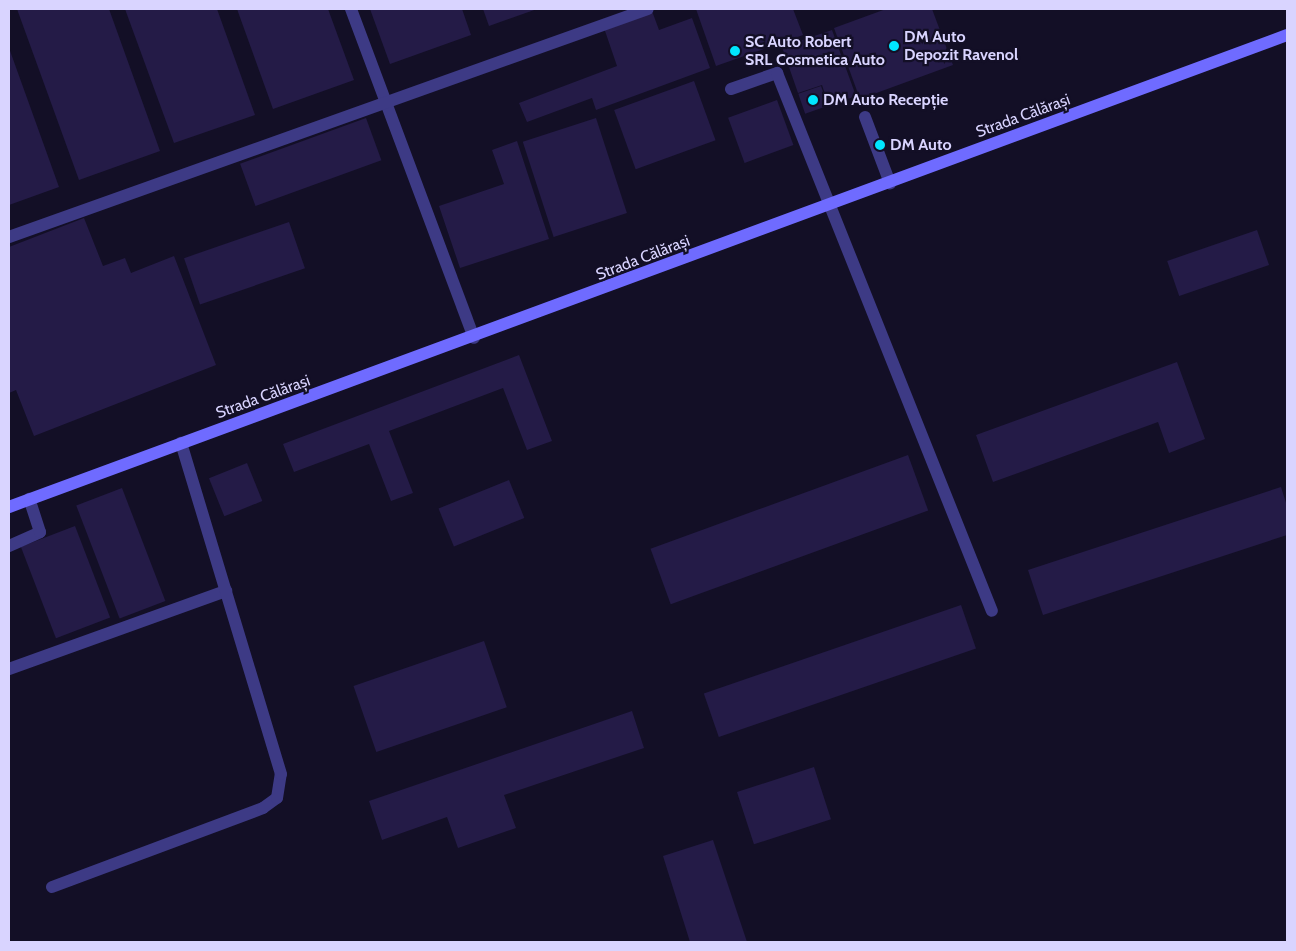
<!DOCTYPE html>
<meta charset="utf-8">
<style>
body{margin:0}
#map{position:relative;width:1296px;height:951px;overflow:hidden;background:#130f26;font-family:Cabin,sans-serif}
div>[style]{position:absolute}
.building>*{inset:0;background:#241b47;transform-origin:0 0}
.service>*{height:12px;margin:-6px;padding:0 6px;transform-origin:6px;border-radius:6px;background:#3d3a85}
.secondary>*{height:12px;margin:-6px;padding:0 6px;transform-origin:6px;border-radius:6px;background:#6f6bff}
.dots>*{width:14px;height:14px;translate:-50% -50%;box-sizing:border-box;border:2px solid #130f26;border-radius:50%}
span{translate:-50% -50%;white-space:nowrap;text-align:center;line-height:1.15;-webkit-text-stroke:4.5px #130f26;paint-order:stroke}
.poi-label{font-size:16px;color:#d9d4ff;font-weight:700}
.left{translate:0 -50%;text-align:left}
.street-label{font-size:16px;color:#d9d4ff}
.frame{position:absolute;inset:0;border:10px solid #d9d4ff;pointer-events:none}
</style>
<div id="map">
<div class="building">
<div style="clip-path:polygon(17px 9px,109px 9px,160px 151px,79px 180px)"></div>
<div style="clip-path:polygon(125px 9px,217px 9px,255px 115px,174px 143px)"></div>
<div style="clip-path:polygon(237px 9px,328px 9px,354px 80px,273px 109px)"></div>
<div style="clip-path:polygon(370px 9px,462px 9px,471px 35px,390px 64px)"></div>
<div style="clip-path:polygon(483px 9px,537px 9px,489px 26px)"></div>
<div style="clip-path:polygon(696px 9px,793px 9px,803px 35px,716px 66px)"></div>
<div style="clip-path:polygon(886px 9px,932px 9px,953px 65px,860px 99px,834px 28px)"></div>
<div style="clip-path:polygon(652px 11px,659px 30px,692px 18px,710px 68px,596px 110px,592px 98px,527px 122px,519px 103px,617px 66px,604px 28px)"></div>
<div style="clip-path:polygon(832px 30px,856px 96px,829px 106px,822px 85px,798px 93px,782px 47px)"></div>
<div style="clip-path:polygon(9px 48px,59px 187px,9px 205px)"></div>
<div style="left:694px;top:81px;width:63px;height:85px;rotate:70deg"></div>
<div style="left:821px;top:86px;width:21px;height:24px;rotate:71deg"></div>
<div style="left:777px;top:100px;width:48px;height:52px;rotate:70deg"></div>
<div style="left:366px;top:118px;width:45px;height:134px;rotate:70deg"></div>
<div style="left:596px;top:118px;width:100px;height:77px;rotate:72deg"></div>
<div style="clip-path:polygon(517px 141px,549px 239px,460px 268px,439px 206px,504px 184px,492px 150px)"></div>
<div style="clip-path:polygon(84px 218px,103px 266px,125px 258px,131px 273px,174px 256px,216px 365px,34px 436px,16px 390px,9px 393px,9px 247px)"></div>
<div style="left:289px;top:222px;width:49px;height:111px;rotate:71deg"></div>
<div style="left:1257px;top:230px;width:37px;height:95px;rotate:71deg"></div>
<div style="clip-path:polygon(519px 355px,552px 441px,527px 450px,503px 388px,389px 431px,413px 493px,391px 501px,369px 444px,294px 472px,283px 444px)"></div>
<div style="clip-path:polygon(1177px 362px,1205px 439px,1169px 453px,1158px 422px,993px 482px,976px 435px)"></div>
<div style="left:908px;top:455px;width:59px;height:274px;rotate:70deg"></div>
<div style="left:247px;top:463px;width:41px;height:41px;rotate:68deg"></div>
<div style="left:509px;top:480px;width:41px;height:76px;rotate:68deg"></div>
<div style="clip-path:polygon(1281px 487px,1287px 506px,1287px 535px,1043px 615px,1028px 570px)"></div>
<div style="left:122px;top:488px;width:121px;height:49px;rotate:69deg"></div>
<div style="left:75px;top:526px;width:98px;height:58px;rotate:69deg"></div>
<div style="left:961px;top:605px;width:46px;height:272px;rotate:71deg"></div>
<div style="left:484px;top:641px;width:70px;height:138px;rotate:71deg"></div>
<div style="clip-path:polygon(632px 711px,644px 748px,504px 795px,516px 828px,458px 848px,447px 817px,382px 840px,369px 801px)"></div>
<div style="left:814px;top:767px;width:55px;height:81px;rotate:72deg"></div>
<div style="clip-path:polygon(713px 840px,747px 942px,690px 942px,663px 856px)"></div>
</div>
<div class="service">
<div style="left:351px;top:9px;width:351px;rotate:69.5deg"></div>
<div style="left:731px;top:89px;width:49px;rotate:-19.2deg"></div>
<div style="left:777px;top:73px;width:579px;rotate:68.22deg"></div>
<div style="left:865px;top:117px;width:71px;rotate:69.3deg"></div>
<div style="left:9px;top:237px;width:678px;rotate:-19.64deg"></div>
<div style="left:9px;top:546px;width:34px;rotate:-24deg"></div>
<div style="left:40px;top:532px;width:35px;rotate:-108deg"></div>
<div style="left:9px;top:669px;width:231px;rotate:-19.8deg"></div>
<div style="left:52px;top:887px;width:225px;rotate:-20.5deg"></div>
<div style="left:263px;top:808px;width:17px;rotate:-36deg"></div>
<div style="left:277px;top:798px;width:24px;rotate:-81deg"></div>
<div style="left:281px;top:774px;width:346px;rotate:-106.8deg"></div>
</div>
<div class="secondary">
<div style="left:9px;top:507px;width:1362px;rotate:-20.27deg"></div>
</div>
<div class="dots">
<div style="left:894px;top:46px;background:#00e5ff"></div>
<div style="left:735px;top:51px;background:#00e5ff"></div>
<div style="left:813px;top:100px;background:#00e5ff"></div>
<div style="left:880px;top:145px;background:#00e5ff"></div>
</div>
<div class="poi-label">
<span class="left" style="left:904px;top:46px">DM Auto<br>Depozit Ravenol</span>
<span class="left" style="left:745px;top:51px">SC Auto Robert<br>SRL Cosmetica Auto</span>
<span class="left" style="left:823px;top:100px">DM Auto Recepție</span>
<span class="left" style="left:890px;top:145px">DM Auto</span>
</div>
<div class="street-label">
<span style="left:1023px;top:116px;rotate:-20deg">Strada Călărași</span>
<span style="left:643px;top:258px;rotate:-21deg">Strada Călărași</span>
<span style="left:263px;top:397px;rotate:-20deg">Strada Călărași</span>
</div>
<div class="frame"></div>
</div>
